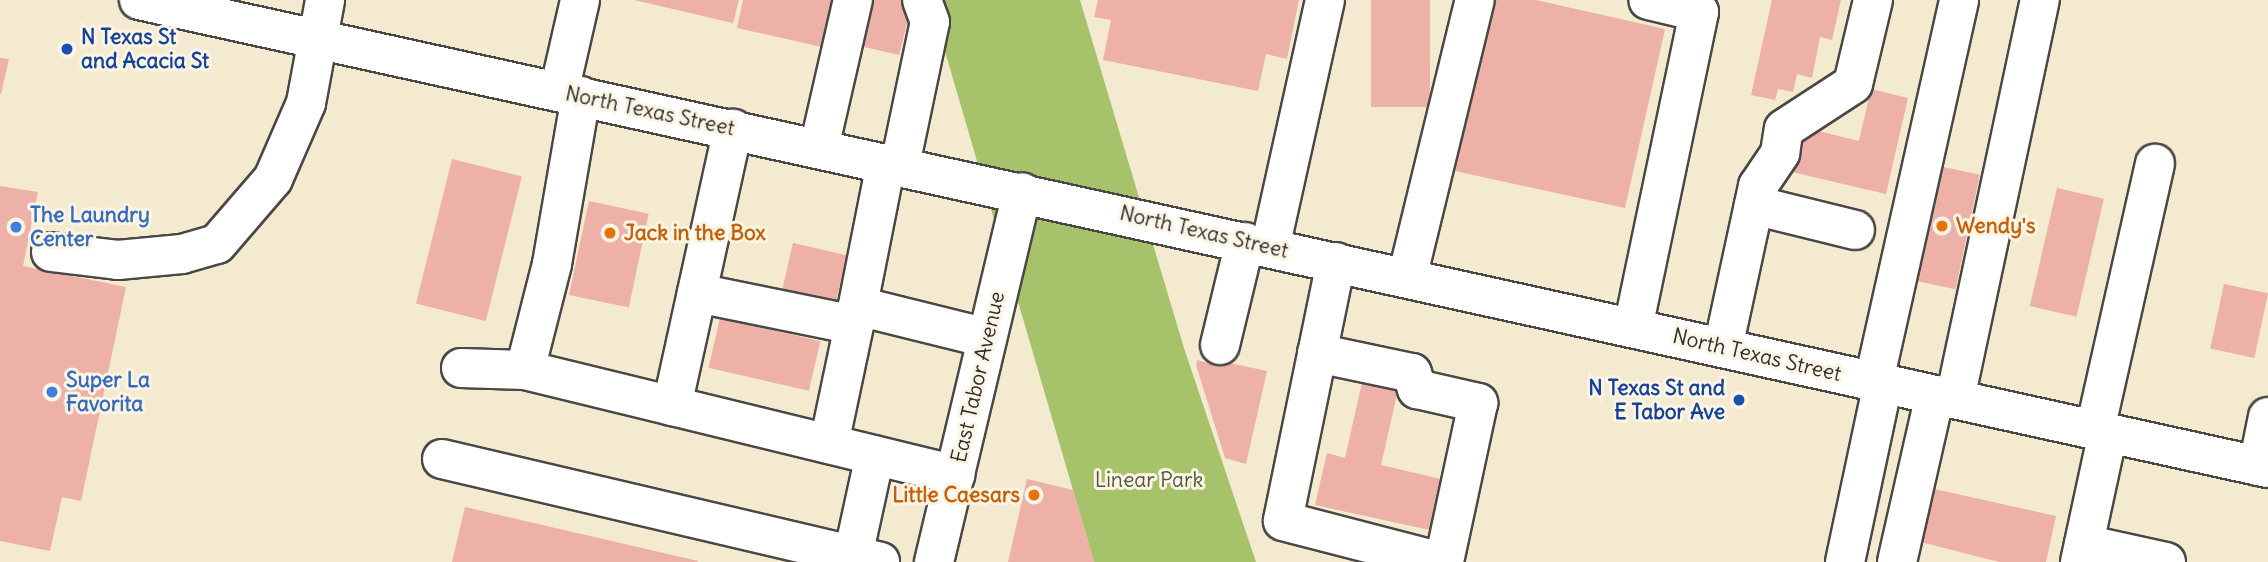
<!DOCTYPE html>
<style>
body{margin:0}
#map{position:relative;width:2268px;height:562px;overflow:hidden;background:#f4ead0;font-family:Delius,sans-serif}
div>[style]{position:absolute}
.green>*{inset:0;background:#a6c36b}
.building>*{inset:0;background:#edb1a7;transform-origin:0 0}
.roads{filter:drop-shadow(2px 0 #494844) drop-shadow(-2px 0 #494844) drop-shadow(0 2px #494844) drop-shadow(0 -2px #494844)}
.minor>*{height:38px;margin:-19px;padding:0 19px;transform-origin:19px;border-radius:19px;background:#fff}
.major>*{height:38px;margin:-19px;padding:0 19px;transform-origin:19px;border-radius:19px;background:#fff}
.dots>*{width:19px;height:19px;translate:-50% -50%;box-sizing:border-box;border:4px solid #fcf5e5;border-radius:50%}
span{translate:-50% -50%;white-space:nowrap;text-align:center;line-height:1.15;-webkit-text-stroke:6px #fcf5e5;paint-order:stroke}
.transit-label{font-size:21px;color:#164399;font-weight:700}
.left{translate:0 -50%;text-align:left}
.right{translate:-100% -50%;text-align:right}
.street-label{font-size:21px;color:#2b2b2b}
.shop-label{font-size:21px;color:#366cbe;font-weight:700}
.food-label{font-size:21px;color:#c56008;font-weight:700}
.park-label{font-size:21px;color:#50593e}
</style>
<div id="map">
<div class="green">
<div style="clip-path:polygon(930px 0,1080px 0,1184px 348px,1256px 562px,1094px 562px)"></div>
</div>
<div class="building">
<div style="clip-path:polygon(634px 0,739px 0,733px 23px)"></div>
<div style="clip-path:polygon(743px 0,842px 0,831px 49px,737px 28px)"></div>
<div style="clip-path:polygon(871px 0,913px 0,899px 55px,860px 46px)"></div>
<div style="clip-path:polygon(1098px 0,1299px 0,1287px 59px,1266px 54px,1258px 91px,1103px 60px,1111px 20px,1094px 17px)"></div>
<div style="left:1371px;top:0;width:59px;height:107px"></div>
<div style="clip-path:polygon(1493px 0,1536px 0,1665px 29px,1625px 208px,1455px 171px)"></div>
<div style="clip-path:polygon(1772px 0,1841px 0,1832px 40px,1820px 37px,1812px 78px,1797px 74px,1793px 92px,1778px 89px,1775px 100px,1751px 95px)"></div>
<div style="clip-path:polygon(0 58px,9px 59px,1px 94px,0 94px)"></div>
<div style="clip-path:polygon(1871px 89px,1908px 98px,1886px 194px,1792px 172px,1802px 127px,1859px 141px)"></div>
<div style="left:452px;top:159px;width:72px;height:149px;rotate:14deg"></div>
<div style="left:1929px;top:164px;width:52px;height:117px;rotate:12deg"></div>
<div style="clip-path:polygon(0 186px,38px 192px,23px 266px,126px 287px,81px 501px,62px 497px,50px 551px,0 541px)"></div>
<div style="left:2057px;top:188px;width:48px;height:121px;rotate:13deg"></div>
<div style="left:589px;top:201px;width:61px;height:96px;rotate:12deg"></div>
<div style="left:793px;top:243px;width:55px;height:60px;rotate:13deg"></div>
<div style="left:2224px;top:284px;width:45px;height:66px;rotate:12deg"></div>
<div style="left:720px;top:318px;width:103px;height:51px;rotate:13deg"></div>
<div style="clip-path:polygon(1212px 359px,1267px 371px,1246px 464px,1225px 458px,1196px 365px,1197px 360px,1211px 364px)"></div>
<div style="clip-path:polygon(1364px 374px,1400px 381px,1381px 465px,1445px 480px,1434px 531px,1315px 505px,1327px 453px,1345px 458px)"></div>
<div style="clip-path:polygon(1027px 479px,1073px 490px,1094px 562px,1008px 562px)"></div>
<div style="clip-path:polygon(1921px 486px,2056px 516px,2046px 562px,1999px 562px,1909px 539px)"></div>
<div style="clip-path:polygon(465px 507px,698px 561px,698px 562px,452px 562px)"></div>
</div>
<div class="roads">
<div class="minor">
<div style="left:559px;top:92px;width:94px;rotate:-77.1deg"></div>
<div style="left:581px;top:96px;width:170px;rotate:99.8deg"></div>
<div style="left:552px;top:264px;width:109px;rotate:104.3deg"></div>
<div style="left:525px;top:370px;width:443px;rotate:13.7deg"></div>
<div style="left:819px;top:148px;width:152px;rotate:-77.1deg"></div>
<div style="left:900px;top:165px;width:146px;rotate:-78.2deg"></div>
<div style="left:930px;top:22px;width:23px;rotate:-110deg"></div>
<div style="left:1754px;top:205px;width:104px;rotate:13.9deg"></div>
<div style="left:1270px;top:248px;width:254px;rotate:-77.5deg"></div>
<div style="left:51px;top:252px;width:67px;rotate:6.8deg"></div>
<div style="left:118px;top:260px;width:64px;rotate:-5.4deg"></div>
<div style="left:182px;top:254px;width:36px;rotate:-16deg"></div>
<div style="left:217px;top:244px;width:86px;rotate:-49.3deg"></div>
<div style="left:273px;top:179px;width:83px;rotate:-66.5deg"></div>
<div style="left:306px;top:103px;width:105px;rotate:-79.5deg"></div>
<div style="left:1336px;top:262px;width:264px;rotate:101.6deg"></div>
<div style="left:1283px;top:521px;width:163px;rotate:14.5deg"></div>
<div style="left:1407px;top:278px;width:286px;rotate:-76.3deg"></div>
<div style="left:697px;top:293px;width:160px;rotate:11.5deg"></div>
<div style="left:854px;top:325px;width:165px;rotate:-78.8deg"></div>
<div style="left:858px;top:306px;width:133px;rotate:13.9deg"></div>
<div style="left:1633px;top:328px;width:323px;rotate:-78.2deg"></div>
<div style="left:1699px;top:12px;width:52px;rotate:-166.8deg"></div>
<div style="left:1220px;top:345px;width:106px;rotate:-76.4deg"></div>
<div style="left:1723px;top:348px;width:166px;rotate:-77.8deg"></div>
<div style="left:1758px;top:186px;width:40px;rotate:-56deg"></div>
<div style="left:1780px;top:153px;width:24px;rotate:-81deg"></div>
<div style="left:1784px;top:129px;width:82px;rotate:-33.1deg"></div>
<div style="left:1853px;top:84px;width:86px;rotate:-76.6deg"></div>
<div style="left:1317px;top:353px;width:97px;rotate:11.9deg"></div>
<div style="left:1412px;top:373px;width:17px;rotate:73deg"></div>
<div style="left:1417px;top:389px;width:63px;rotate:12.9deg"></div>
<div style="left:1478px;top:403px;width:163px;rotate:102.1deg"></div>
<div style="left:461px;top:368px;width:64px;rotate:1.8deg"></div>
<div style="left:1874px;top:381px;width:390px;rotate:-77.4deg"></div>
<div style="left:1955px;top:399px;width:408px;rotate:-78deg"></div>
<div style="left:672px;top:406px;width:284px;rotate:-77.6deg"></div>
<div style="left:2095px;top:430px;width:273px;rotate:-77.3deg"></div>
<div style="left:829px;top:444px;width:122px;rotate:-78.1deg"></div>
<div style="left:442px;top:459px;width:450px;rotate:13.2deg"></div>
<div style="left:2258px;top:466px;width:50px;rotate:-78.5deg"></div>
<div style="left:2084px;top:544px;width:84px;rotate:12.4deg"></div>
<div style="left:853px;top:556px;width:103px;rotate:-77.7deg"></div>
<div style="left:1845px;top:562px;width:183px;rotate:-78deg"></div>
<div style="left:1897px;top:562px;width:171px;rotate:-77.2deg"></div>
<div style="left:2080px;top:562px;width:132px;rotate:-77.8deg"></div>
</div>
<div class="major">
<div style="left:139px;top:0;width:2180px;rotate:12.4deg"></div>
<div style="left:934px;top:562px;width:380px;rotate:-76.6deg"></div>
</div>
</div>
<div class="dots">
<div style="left:67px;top:49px;background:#1a4fb4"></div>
<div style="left:1942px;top:226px;background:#e8710a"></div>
<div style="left:16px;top:227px;background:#3f7fe0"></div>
<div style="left:610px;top:233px;background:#e8710a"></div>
<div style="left:52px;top:392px;background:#3f7fe0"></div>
<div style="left:1739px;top:400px;background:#1a4fb4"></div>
<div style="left:1034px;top:495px;background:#e8710a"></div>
</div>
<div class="transit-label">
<span class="left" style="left:81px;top:49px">N Texas St<br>and Acacia St</span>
<span class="right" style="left:1725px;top:400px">N Texas St and<br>E Tabor Ave</span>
</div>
<div class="street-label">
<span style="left:650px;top:111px;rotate:12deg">North Texas Street</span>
<span style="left:1204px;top:232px;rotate:13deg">North Texas Street</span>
<span style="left:1757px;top:355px;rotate:13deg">North Texas Street</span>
<span style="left:978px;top:377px;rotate:-77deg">East Tabor Avenue</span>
</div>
<div class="shop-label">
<span class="left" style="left:30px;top:227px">The Laundry<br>Center</span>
<span class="left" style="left:66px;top:392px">Super La<br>Favorita</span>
</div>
<div class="food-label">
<span class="left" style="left:1956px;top:226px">Wendy's</span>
<span class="left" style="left:624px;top:233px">Jack in the Box</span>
<span class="right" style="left:1020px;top:495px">Little Caesars</span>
</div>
<div class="park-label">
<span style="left:1149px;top:480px">Linear Park</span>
</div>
</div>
